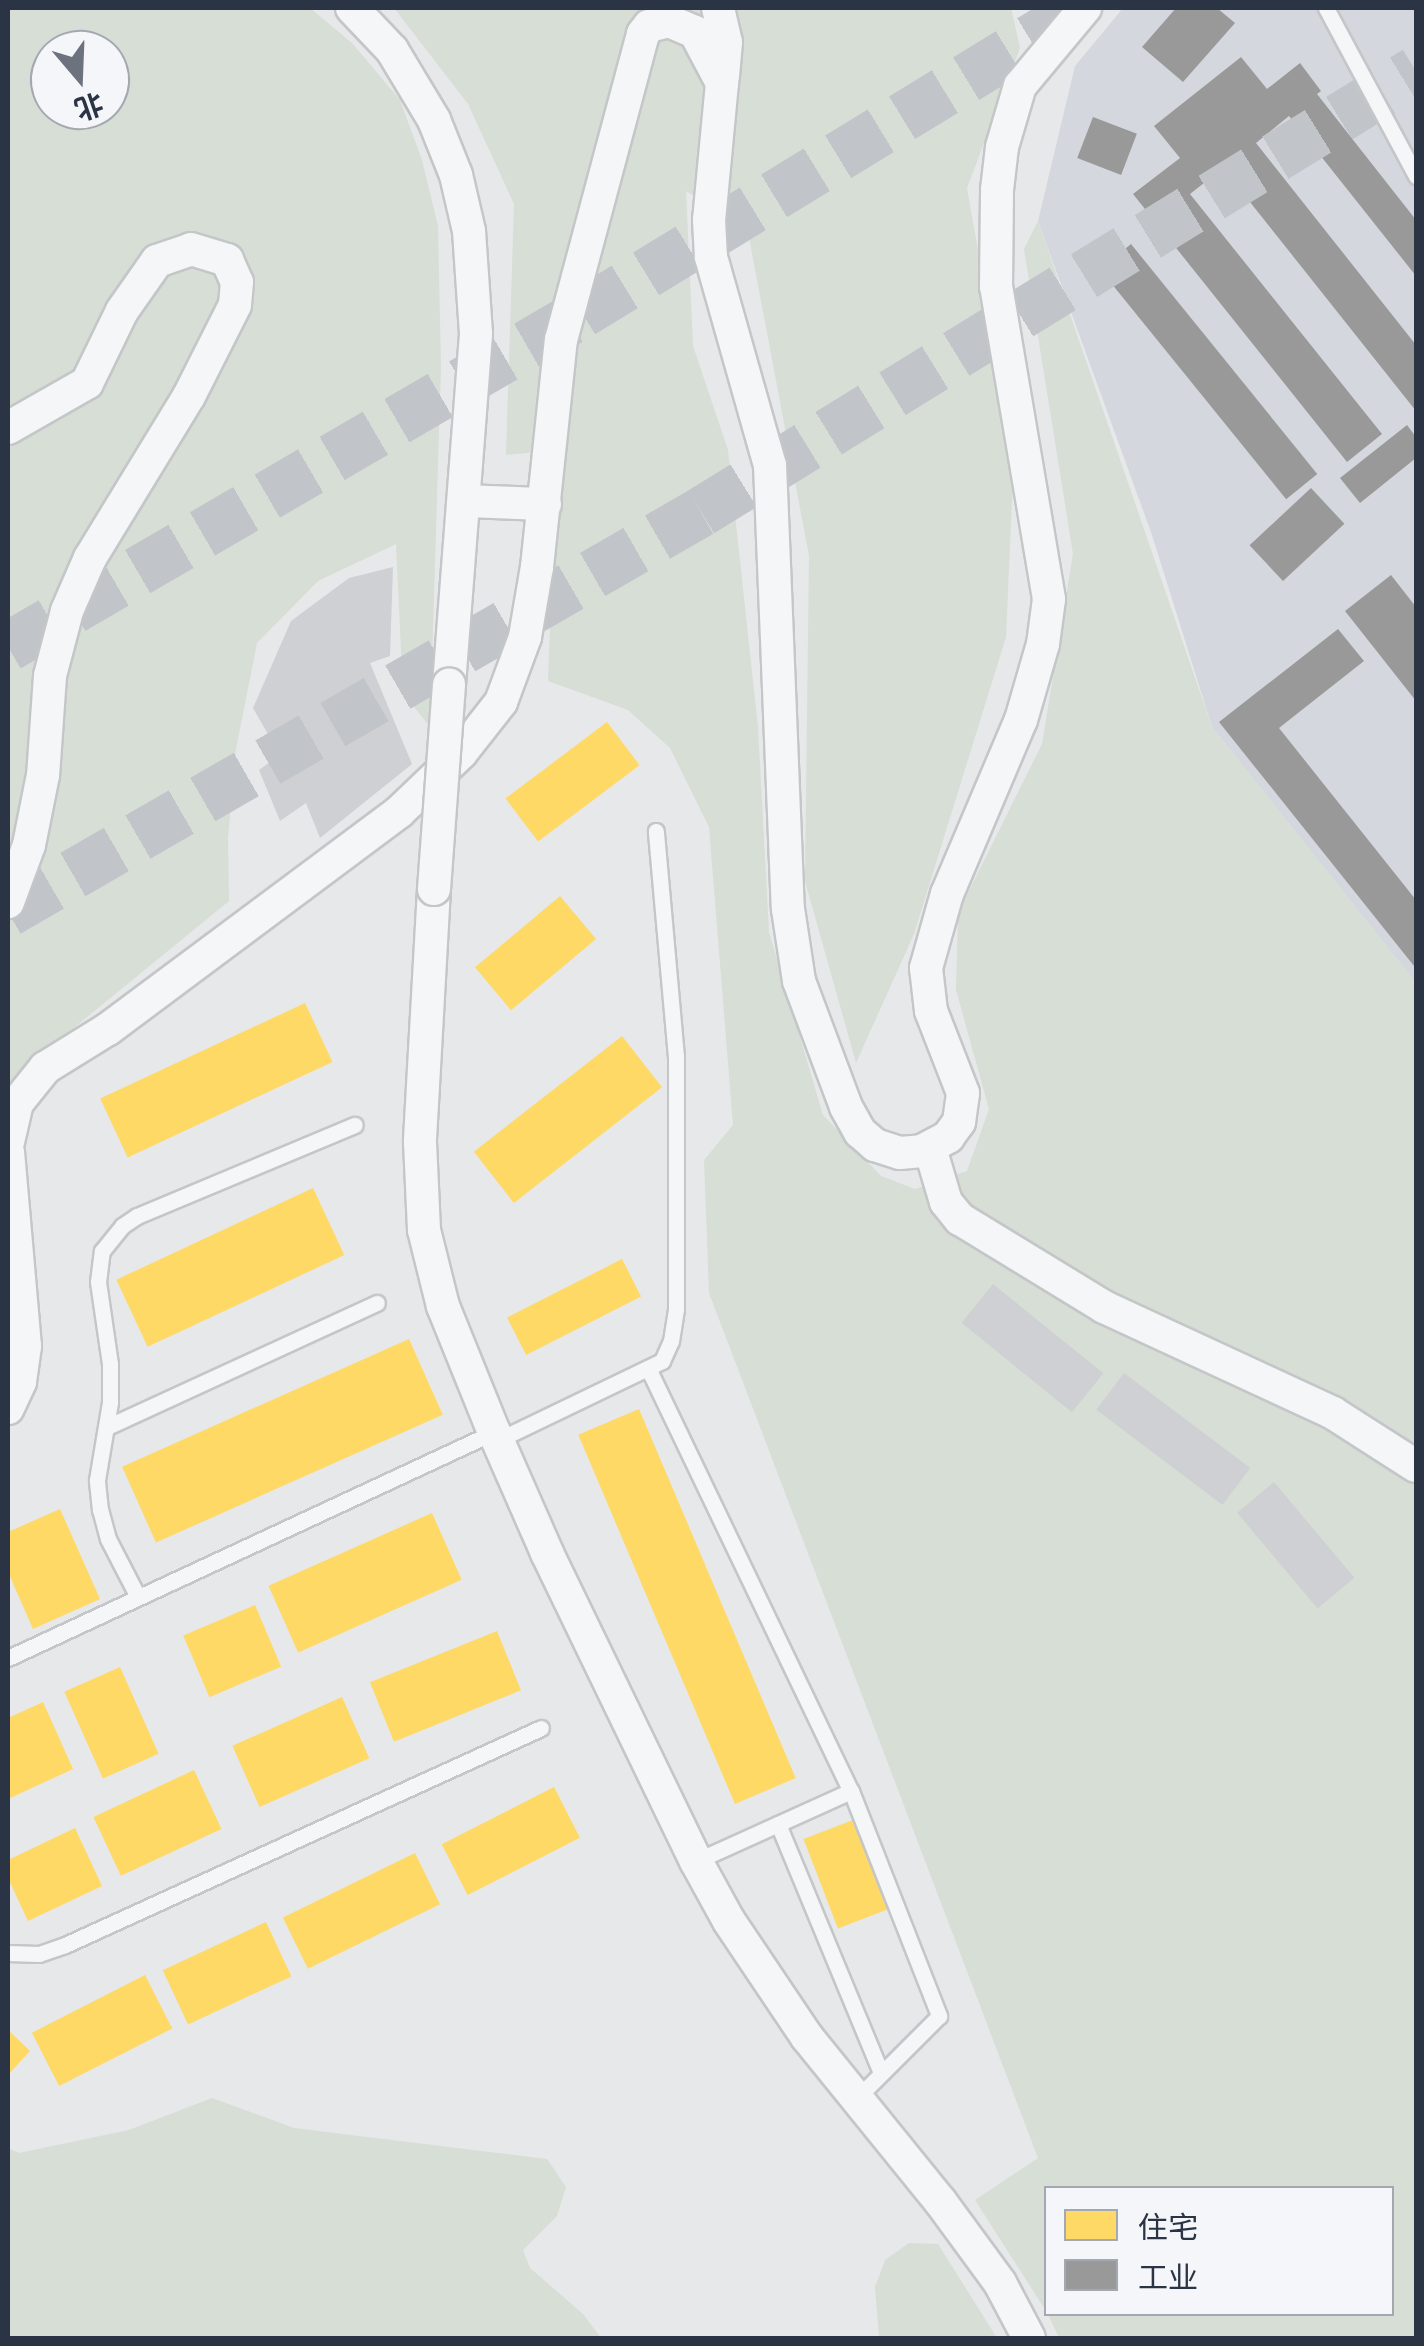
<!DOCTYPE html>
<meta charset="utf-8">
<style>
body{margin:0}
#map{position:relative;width:1424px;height:2346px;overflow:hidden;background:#e6e8ea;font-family:Figtree,"Noto Sans SC",sans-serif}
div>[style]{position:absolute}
.built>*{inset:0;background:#d4d7dd}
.green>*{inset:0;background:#d6ded6}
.homes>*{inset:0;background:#ffd966;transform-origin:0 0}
.industry>*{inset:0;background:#999;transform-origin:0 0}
.building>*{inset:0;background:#ced0d3;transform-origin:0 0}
.primary-tunnel>*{height:50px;margin-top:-25px;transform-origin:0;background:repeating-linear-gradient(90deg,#c1c4c9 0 50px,transparent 0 75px)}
.roads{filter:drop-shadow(2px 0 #c4c6c8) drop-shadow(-2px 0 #c4c6c8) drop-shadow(0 2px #c4c6c8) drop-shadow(0 -2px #c4c6c8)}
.lane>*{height:15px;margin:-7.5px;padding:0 7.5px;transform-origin:7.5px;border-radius:7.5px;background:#f5f6f7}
.street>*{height:32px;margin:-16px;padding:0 16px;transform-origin:16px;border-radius:16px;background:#f5f6f7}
.bridges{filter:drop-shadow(2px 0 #c4c6c8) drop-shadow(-2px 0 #c4c6c8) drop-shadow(0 2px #c4c6c8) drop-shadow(0 -2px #c4c6c8)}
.street-bridge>*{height:32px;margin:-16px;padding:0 16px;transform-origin:16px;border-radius:16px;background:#f5f6f7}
span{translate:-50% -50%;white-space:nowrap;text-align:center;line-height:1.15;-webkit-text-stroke:10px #f4f6f9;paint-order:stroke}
.frame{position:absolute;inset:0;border:10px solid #2b3445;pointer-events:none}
.legend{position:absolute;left:1044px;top:2186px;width:350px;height:130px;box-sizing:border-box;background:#f4f6f9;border:2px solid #a4a8b1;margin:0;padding:12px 18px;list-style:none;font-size:30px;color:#2b3445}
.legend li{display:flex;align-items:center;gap:20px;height:50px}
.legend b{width:50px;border:2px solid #a4a8b1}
.north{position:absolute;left:30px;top:30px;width:100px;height:100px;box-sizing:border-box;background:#f4f6f9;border:2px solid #a4a8b1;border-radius:50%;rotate:161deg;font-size:28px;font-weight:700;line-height:40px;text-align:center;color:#2b3445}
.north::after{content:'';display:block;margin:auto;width:35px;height:45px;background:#6c737f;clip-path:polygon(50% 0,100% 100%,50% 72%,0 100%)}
</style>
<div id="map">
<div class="built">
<div style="clip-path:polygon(1123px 8px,1416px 8px,1416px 983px,1212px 727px,1152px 535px,1038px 221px,1075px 66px)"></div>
</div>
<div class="green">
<div style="clip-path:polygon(evenodd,8px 8px,310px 8px,352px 43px,400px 100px,422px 160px,438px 226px,441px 366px,430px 727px,403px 693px,396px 544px,318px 581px,257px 643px,236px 749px,228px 838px,229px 901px,21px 1071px,8px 1088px,8px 8px,50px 50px,110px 50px,110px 110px,50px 110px,50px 50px)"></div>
<div style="clip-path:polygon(394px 8px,1011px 8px,1020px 48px,967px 188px,1014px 455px,1006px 637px,914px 934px,856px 1063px,805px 881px,809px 556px,748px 232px,686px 191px,693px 346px,728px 450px,758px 727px,769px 932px,823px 1115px,881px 1176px,915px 1189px,967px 1171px,989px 1109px,956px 990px,958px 913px,1042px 744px,1073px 554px,1024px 249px,1038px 221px,1212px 727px,1416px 983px,1416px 2338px,1059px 2338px,1048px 2314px,1392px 2314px,1392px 2188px,1046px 2188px,1046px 2311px,975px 2200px,1038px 2158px,709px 1293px,704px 1160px,733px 1125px,709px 827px,670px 748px,628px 710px,548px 681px,557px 450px,506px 455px,514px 204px,468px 104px)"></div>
<div style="clip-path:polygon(212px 2098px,294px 2128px,547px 2159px,566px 2187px,557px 2216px,523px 2250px,530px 2268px,583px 2314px,601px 2338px,8px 2338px,8px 2148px,19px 2153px,129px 2130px)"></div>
<div style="clip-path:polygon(909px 2243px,938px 2244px,997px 2338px,879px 2338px,875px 2287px,885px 2260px)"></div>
</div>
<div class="homes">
<div style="left:607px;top:722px;width:54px;height:127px;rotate:53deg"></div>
<div style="left:560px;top:896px;width:56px;height:111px;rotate:50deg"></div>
<div style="left:305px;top:1003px;width:65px;height:226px;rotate:65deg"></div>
<div style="left:622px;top:1036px;width:65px;height:188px;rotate:52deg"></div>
<div style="left:313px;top:1188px;width:74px;height:217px;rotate:65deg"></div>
<div style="left:622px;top:1259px;width:42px;height:129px;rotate:63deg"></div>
<div style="left:409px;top:1339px;width:83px;height:314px;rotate:66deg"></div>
<div style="left:639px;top:1409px;width:401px;height:66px;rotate:67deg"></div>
<div style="clip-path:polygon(60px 1509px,100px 1599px,33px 1629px,8px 1572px,8px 1532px)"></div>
<div style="left:432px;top:1513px;width:73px;height:179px;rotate:66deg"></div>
<div style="left:255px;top:1605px;width:67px;height:78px;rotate:67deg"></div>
<div style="left:497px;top:1631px;width:64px;height:137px;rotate:68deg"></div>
<div style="left:120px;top:1667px;width:95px;height:61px;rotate:66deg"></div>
<div style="left:342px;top:1697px;width:67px;height:120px;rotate:66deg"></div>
<div style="clip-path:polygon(43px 1702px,73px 1769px,8px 1799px,8px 1718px)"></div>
<div style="left:194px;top:1770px;width:65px;height:111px;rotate:65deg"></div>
<div style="left:554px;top:1787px;width:57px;height:126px;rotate:63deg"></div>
<div style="left:853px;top:1820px;width:96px;height:53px;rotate:69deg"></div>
<div style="clip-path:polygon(75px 1828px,102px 1886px,28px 1921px,8px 1878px,8px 1860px)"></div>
<div style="left:415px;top:1853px;width:57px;height:147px;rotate:64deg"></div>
<div style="left:266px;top:1922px;width:60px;height:114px;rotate:65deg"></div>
<div style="left:145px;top:1975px;width:60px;height:127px;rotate:63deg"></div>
<div style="clip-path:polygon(8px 2030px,30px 2051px,8px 2075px)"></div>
</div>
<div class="industry">
<div style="clip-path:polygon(1176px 8px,1217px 8px,1235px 23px,1183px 82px,1142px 47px)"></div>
<div style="clip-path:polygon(1241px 57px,1267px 89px,1300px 63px,1321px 91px,1317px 94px,1416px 220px,1416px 276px,1289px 116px,1256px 143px,1416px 345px,1416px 411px,1223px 168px,1190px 194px,1382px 434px,1347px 462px,1133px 194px,1180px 158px,1154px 126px)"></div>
<div style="left:1093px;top:117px;width:47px;height:44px;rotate:21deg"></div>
<div style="left:1131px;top:244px;width:296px;height:40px;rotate:51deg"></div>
<div style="clip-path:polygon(1407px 425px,1416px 437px,1416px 458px,1360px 503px,1340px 478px)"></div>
<div style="left:1311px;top:488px;width:49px;height:84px;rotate:47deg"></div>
<div style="clip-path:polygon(1391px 575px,1416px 607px,1416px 701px,1345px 611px)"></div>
<div style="clip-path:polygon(1338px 629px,1364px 661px,1279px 728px,1416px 900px,1414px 966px,1219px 722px)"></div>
</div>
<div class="building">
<div style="clip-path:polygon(393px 567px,390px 656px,370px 663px,412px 764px,320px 838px,306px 803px,280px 821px,259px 770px,280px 755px,253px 708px,291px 621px,349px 578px)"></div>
<div style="left:993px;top:1284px;width:142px;height:50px;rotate:39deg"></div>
<div style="left:1124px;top:1373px;width:158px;height:46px;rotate:37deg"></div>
<div style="left:1274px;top:1482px;width:125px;height:48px;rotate:50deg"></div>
</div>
<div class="primary-tunnel">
<div style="left:8px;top:647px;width:664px;rotate:-30.19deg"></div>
<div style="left:582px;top:313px;width:586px;rotate:-31.38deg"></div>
<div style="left:8px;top:912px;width:800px;rotate:-29.99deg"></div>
<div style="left:701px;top:512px;width:840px;rotate:-31.67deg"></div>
</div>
<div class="roads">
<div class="lane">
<div style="left:1326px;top:8px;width:191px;rotate:61.8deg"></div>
<div style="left:648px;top:1368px;width:469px;rotate:64.4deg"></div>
<div style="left:851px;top:1791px;width:242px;rotate:68.6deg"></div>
<div style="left:939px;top:2016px;width:116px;rotate:135deg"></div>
<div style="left:107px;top:1427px;width:297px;rotate:-24.7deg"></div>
<div style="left:498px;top:1440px;width:182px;rotate:-25.7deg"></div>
<div style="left:662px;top:1361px;width:22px;rotate:-66deg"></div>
<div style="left:671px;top:1341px;width:32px;rotate:-81deg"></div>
<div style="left:676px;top:1309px;width:252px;rotate:-90deg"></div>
<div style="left:676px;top:1057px;width:227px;rotate:-95.1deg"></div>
<div style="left:138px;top:1597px;width:65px;rotate:-117.3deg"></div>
<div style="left:108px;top:1539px;width:30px;rotate:-105deg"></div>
<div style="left:100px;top:1510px;width:30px;rotate:-96deg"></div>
<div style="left:97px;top:1480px;width:79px;rotate:-80.5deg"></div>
<div style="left:110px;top:1402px;width:38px;rotate:-90deg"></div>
<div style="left:110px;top:1364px;width:83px;rotate:-98.3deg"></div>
<div style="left:98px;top:1282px;width:31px;rotate:-83deg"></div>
<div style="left:102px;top:1251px;width:32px;rotate:-51deg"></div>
<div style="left:122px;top:1226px;width:18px;rotate:-34deg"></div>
<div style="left:137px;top:1216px;width:236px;rotate:-22.7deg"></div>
<div style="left:8px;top:1658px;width:536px;rotate:-24.94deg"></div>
<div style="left:778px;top:1824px;width:269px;rotate:67.5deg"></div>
<div style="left:696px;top:1861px;width:170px;rotate:-24.3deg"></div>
<div style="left:8px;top:1953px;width:31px;rotate:2deg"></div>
<div style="left:39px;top:1954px;width:28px;rotate:-19deg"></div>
<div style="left:65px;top:1945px;width:523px;rotate:-24.51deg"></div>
</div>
<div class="street">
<div style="left:352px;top:8px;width:58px;rotate:46.4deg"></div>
<div style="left:392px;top:50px;width:82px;rotate:59deg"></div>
<div style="left:434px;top:120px;width:59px;rotate:68.2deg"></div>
<div style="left:456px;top:175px;width:57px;rotate:76.9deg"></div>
<div style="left:469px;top:231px;width:103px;rotate:86.1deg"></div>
<div style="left:476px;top:334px;width:352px;rotate:94.4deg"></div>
<div style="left:718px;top:8px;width:35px;rotate:77deg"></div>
<div style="left:726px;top:42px;width:35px;rotate:95deg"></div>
<div style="left:8px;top:428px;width:91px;rotate:-29.7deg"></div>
<div style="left:87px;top:383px;width:80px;rotate:-64.1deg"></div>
<div style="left:122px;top:311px;width:61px;rotate:-55deg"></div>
<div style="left:157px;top:261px;width:36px;rotate:-19deg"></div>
<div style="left:191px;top:249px;width:38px;rotate:17deg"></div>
<div style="left:227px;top:260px;width:24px;rotate:66deg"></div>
<div style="left:237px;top:282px;width:23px;rotate:95deg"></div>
<div style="left:235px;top:305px;width:102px;rotate:116.8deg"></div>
<div style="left:189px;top:396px;width:190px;rotate:121.4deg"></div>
<div style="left:90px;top:558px;width:58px;rotate:113.5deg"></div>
<div style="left:67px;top:611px;width:67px;rotate:104.7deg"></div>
<div style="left:50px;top:676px;width:99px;rotate:94deg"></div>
<div style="left:43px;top:775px;width:71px;rotate:101.3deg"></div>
<div style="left:29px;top:845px;width:61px;rotate:110.2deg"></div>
<div style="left:466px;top:501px;width:79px;rotate:2.2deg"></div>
<div style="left:434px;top:889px;width:253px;rotate:93.2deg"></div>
<div style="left:420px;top:1142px;width:88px;rotate:87.4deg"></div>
<div style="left:424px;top:1230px;width:78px;rotate:76deg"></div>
<div style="left:443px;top:1306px;width:136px;rotate:68deg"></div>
<div style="left:494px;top:1432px;width:132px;rotate:66.3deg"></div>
<div style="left:547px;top:1553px;width:342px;rotate:64.2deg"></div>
<div style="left:696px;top:1861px;width:68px;rotate:61.2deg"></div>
<div style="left:729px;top:1921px;width:140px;rotate:56.1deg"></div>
<div style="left:807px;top:2037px;width:211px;rotate:51deg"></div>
<div style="left:940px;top:2201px;width:102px;rotate:53.8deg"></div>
<div style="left:1000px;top:2283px;width:62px;rotate:62.2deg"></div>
<div style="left:8px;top:1142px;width:40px;rotate:-77deg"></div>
<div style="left:17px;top:1103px;width:45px;rotate:-51.3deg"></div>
<div style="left:45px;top:1068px;width:74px;rotate:-31.8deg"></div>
<div style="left:108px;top:1029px;width:363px;rotate:-36.7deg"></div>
<div style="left:399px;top:812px;width:86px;rotate:-43.6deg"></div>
<div style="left:461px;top:753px;width:65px;rotate:-51.9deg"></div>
<div style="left:501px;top:702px;width:69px;rotate:-69.7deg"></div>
<div style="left:525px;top:637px;width:71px;rotate:-80.3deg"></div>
<div style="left:537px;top:567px;width:228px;rotate:-84deg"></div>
<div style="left:561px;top:340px;width:317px;rotate:-75deg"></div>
<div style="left:643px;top:34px;width:10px;rotate:-53deg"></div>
<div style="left:649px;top:26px;width:21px;rotate:-14deg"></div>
<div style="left:669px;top:21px;width:28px;rotate:23deg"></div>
<div style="left:695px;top:32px;width:58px;rotate:62.1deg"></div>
<div style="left:722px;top:83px;width:138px;rotate:95.4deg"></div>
<div style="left:709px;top:220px;width:37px;rotate:87deg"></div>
<div style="left:711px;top:257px;width:216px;rotate:74.2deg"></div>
<div style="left:770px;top:465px;width:444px;rotate:87.7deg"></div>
<div style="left:788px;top:909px;width:73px;rotate:81.3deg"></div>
<div style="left:799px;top:981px;width:134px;rotate:69.5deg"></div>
<div style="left:846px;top:1107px;width:29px;rotate:61deg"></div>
<div style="left:860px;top:1132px;width:20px;rotate:41deg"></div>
<div style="left:875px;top:1145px;width:26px;rotate:18deg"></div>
<div style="left:900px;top:1153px;width:22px;rotate:-5deg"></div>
<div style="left:922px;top:1151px;width:30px;rotate:-28deg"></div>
<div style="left:948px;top:1137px;width:19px;rotate:-54deg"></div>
<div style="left:959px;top:1122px;width:29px;rotate:-82deg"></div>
<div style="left:963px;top:1093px;width:88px;rotate:-111.3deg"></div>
<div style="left:931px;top:1011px;width:43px;rotate:-96.6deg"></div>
<div style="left:926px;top:968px;width:77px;rotate:-74.2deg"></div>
<div style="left:947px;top:894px;width:189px;rotate:-67deg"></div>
<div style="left:1021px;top:720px;width:79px;rotate:-73.9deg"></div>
<div style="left:1043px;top:644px;width:45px;rotate:-82.4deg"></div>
<div style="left:1049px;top:599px;width:316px;rotate:-99.6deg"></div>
<div style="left:996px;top:287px;width:97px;rotate:-89.4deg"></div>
<div style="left:997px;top:190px;width:43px;rotate:-83.4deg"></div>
<div style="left:1002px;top:147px;width:64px;rotate:-73.6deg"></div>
<div style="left:1020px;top:86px;width:102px;rotate:-50.2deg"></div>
<div style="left:930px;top:1148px;width:56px;rotate:73.5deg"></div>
<div style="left:946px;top:1202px;width:22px;rotate:51deg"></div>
<div style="left:960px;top:1219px;width:169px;rotate:31.4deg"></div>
<div style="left:1104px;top:1307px;width:252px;rotate:24.8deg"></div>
<div style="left:1333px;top:1413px;width:98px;rotate:32.6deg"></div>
<div style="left:8px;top:1152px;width:195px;rotate:85deg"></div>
<div style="left:25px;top:1346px;width:36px;rotate:98deg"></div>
<div style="left:20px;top:1382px;width:29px;rotate:115deg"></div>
</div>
</div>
<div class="bridges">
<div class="street-bridge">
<div style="left:434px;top:889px;width:205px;rotate:-85.8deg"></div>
</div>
</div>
<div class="frame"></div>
<ul class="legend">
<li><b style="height:28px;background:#ffd966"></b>住宅</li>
<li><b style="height:28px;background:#999"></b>工业</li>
</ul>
<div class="north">北</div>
</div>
